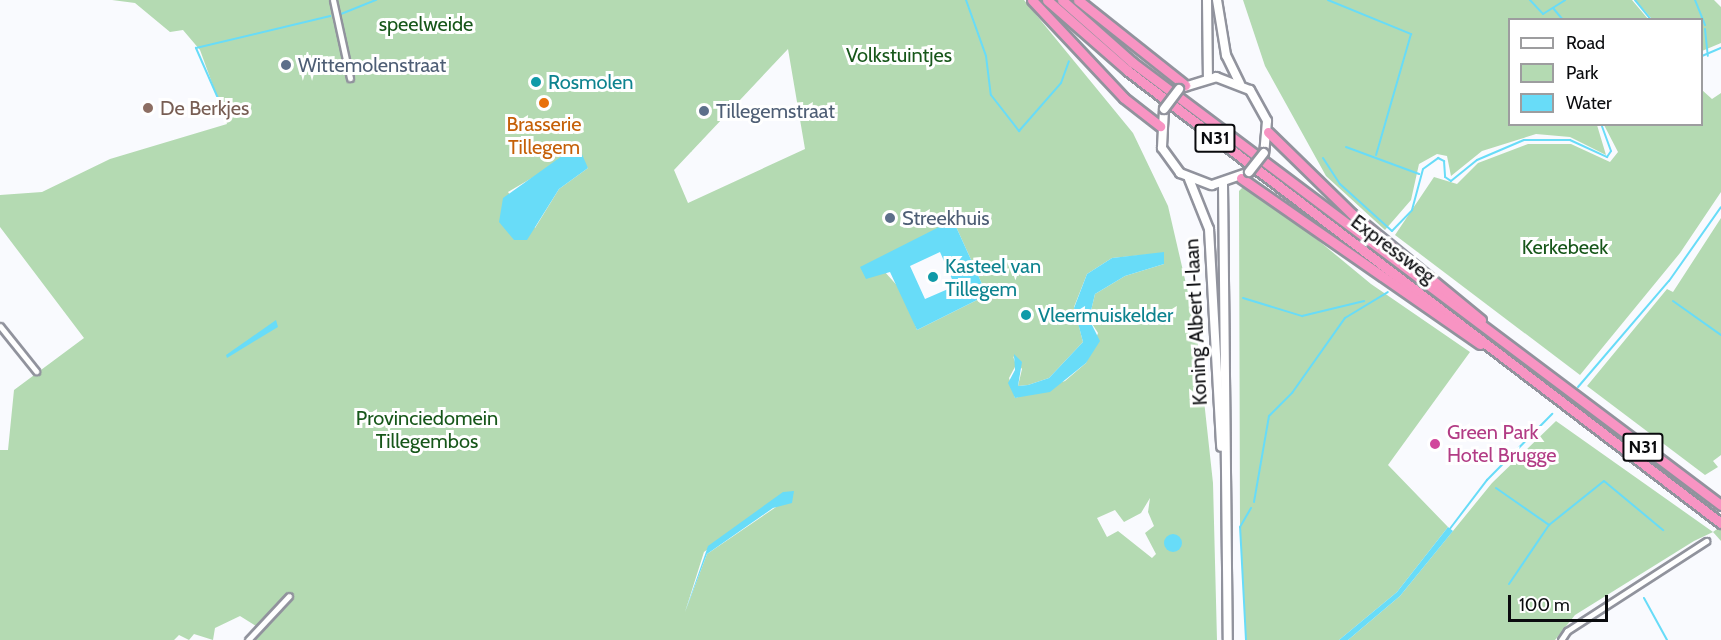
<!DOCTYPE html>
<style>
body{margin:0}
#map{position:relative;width:1721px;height:640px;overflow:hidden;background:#f9fafe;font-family:Cabin,sans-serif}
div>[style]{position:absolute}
.green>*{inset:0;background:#b4dab2}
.water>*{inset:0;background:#68dcf8}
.round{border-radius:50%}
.stream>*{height:2px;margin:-1px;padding:0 1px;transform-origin:1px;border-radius:1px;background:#68dcf8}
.roads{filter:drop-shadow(2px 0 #91939d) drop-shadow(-2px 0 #91939d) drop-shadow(0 2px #91939d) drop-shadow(0 -2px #91939d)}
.minor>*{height:5px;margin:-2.5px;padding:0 2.5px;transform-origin:2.5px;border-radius:2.5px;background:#fff}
.secondary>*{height:8px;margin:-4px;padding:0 4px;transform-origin:4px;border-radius:4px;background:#fff}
.trunk>*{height:9px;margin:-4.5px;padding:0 4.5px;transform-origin:4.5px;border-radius:4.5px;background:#f894c3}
.bridges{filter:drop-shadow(2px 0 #91939d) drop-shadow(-2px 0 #91939d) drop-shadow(0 2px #91939d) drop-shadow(0 -2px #91939d)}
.secondary-bridge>*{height:8px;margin:-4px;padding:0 4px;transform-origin:4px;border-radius:4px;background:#fff}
.dots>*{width:16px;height:16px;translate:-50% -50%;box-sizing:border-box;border:3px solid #fff;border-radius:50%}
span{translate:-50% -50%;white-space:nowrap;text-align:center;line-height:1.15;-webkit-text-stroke:6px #fff;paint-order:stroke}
.shield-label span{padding:2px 4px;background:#fff;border:2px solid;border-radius:4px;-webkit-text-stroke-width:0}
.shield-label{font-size:18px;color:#0a0b0e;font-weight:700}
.park-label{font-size:20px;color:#17571a}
.service-label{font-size:20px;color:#4e5e75}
.left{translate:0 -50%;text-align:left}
.culture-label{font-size:20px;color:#0d838f}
.education-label{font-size:20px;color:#785e54}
.food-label{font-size:20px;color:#c56008}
.street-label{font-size:20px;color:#0a0b0e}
.hotel-label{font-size:20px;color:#b23c85}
.legend{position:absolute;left:1508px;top:18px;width:195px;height:108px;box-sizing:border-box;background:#fff;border:2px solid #9d9d9f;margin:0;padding:8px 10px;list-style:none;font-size:18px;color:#0a0b0e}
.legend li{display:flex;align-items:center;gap:12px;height:30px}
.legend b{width:30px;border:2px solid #9d9d9f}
.scale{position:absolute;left:1508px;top:595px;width:100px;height:27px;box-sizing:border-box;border:3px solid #0a0b0e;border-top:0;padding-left:8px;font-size:18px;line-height:21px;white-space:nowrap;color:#0a0b0e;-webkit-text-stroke:4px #fff;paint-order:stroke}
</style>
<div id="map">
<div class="green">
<div style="clip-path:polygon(evenodd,112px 0,1024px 0,1133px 133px,1168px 206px,1196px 327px,1213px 483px,1217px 640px,250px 640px,259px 628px,240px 616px,215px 628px,213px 640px,194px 634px,189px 640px,179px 635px,174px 640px,0 640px,0 450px,8px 450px,14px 390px,84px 338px,0 227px,0 195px,42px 192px,110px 159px,227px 124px,200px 50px,183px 30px,170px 32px,135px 3px,112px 0,788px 49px,805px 149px,688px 203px,674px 170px,788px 49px,112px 0,576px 152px,588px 168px,559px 189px,535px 228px,508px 192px,576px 152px,112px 0,953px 220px,987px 295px,917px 330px,902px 291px,884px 271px,953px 220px,112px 0,1164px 253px,1164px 264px,1125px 276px,1095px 294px,1089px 319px,1098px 333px,1086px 363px,1065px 381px,1015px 398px,1009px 378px,1016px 365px,1013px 356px,1022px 369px,1018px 386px,1028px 385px,1049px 378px,1083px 342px,1074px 307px,1087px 274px,1112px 258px,1164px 253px,112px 0,781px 496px,779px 505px,707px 554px,685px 612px,704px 552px,781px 496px,112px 0,1150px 498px,1148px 512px,1154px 526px,1145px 533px,1156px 554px,1152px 558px,1118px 531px,1107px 537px,1097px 518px,1115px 510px,1124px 522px,1141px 513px,1150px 498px)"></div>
<div style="clip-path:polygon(1243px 0,1632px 0,1648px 19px,1510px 20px,1510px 124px,1597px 125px,1606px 155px,1570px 137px,1536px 134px,1482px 151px,1451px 176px,1447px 156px,1437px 154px,1419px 164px,1411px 200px,1385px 230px,1326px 176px,1265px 66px)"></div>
<div style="clip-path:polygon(1635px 0,1714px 0,1721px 7px,1721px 43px,1702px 51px,1702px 20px,1652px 19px)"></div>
<div style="clip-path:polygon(1702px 90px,1712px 99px,1721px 93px,1721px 192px,1680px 253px,1580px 375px,1395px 235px,1434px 177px,1457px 184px,1478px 163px,1528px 144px,1571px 144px,1610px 162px,1618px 152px,1604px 125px,1702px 124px)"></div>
<div style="clip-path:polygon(1243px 187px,1256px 189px,1371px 284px,1470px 352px,1388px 465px,1448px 527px,1397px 592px,1339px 640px,1246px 640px,1240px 527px,1239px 191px)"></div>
<div style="clip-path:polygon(1721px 218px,1721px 455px,1713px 461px,1718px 467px,1705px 475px,1587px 386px,1667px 289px,1673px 292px)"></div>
<div style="clip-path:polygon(1556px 421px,1713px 532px,1721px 526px,1721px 541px,1713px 532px,1694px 541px,1575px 615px,1555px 640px,1348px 640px,1400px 596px,1492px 483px)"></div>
</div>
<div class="water">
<div style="clip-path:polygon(581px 152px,588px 168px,559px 189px,527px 240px,514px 240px,499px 222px,503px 198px,562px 156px)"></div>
<div style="clip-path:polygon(evenodd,953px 220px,987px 295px,917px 330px,890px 272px,866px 279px,860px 267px,953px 220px,940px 252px,955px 286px,925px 299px,910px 266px,940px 252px)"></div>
<div style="clip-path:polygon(1164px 252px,1164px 264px,1125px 276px,1095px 294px,1089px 319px,1100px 341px,1086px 363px,1050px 392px,1015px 398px,1008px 383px,1015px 370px,1014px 354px,1022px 362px,1018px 386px,1028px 385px,1049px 378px,1083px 342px,1074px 308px,1087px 274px,1112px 258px)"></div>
<div style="clip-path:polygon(276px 320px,278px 327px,227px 358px,226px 355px)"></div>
<div style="clip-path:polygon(794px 491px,792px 503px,773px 508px,707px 554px,685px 612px,708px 546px,783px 492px)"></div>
<div style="clip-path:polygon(1448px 527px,1453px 531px,1400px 596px,1348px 640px,1339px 640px,1397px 592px)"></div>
<div class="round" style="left:1164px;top:534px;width:18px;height:18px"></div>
</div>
<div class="stream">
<div style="left:966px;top:0;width:59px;rotate:70.3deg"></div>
<div style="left:986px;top:56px;width:39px;rotate:83deg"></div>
<div style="left:991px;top:95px;width:46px;rotate:52.1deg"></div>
<div style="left:1019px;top:131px;width:64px;rotate:-48.8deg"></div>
<div style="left:1061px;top:83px;width:23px;rotate:-70deg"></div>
<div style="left:1328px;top:0;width:90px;rotate:22.3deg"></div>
<div style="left:1411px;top:34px;width:126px;rotate:106.1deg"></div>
<div style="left:1530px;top:0;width:19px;rotate:47deg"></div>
<div style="left:1543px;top:14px;width:26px;rotate:-32deg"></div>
<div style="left:1635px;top:0;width:26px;rotate:51deg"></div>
<div style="left:1695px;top:0;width:27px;rotate:68deg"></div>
<div style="left:1553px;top:8px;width:16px;rotate:50deg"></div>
<div style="left:341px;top:14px;width:38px;rotate:-22deg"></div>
<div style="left:1705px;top:29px;width:27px;rotate:84deg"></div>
<div style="left:1702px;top:56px;width:21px;rotate:-23deg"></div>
<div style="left:228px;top:121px;width:80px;rotate:-113.7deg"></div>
<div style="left:196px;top:48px;width:138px;rotate:-13.4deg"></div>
<div style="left:1346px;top:147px;width:78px;rotate:20.3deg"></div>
<div style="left:1323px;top:158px;width:31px;rotate:57deg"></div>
<div style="left:1340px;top:184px;width:70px;rotate:42.1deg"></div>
<div style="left:1392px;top:231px;width:29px;rotate:-46deg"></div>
<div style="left:1412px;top:210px;width:42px;rotate:-75deg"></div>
<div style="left:1423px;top:169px;width:19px;rotate:-36deg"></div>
<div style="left:1438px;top:158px;width:7px;rotate:27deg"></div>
<div style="left:1444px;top:161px;width:16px;rotate:86deg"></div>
<div style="left:1445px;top:177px;width:7px;rotate:34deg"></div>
<div style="left:1451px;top:181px;width:33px;rotate:-39deg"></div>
<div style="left:1477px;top:160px;width:51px;rotate:-23.1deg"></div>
<div style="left:1524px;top:140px;width:46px"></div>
<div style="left:1570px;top:140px;width:41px;rotate:24.7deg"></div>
<div style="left:1607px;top:157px;width:7px;rotate:-56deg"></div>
<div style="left:1611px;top:151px;width:29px;rotate:-110deg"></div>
<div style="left:1243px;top:298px;width:62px;rotate:17deg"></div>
<div style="left:1302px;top:316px;width:64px;rotate:-13.6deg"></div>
<div style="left:1673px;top:301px;width:59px;rotate:35.3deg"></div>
<div style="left:1578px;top:387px;width:140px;rotate:-49.4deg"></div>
<div style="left:1669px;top:281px;width:90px;rotate:-54.9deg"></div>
<div style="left:1496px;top:488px;width:65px;rotate:34.9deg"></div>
<div style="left:1254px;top:502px;width:87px;rotate:-80.1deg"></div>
<div style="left:1269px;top:416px;width:33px;rotate:-45deg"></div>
<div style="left:1292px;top:393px;width:92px;rotate:-54.8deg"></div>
<div style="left:1345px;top:318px;width:50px;rotate:-31.2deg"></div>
<div style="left:1449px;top:530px;width:63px;rotate:-52.8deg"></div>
<div style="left:1487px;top:480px;width:93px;rotate:-45.4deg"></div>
<div style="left:1509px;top:584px;width:71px;rotate:-55.9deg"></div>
<div style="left:1549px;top:525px;width:70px;rotate:-38.7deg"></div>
<div style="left:1604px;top:481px;width:77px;rotate:39.7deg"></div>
<div style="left:1644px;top:598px;width:48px;rotate:61.3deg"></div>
<div style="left:1246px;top:640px;width:113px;rotate:-93deg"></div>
<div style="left:1240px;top:527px;width:22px;rotate:-60deg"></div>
</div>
<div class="roads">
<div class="minor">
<div style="left:333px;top:0;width:80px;rotate:77.7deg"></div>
<div style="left:0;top:326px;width:58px;rotate:51.3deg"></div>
<div style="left:248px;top:640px;width:60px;rotate:-47deg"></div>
<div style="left:1561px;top:640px;width:11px;rotate:-56deg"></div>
<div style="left:1567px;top:631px;width:166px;rotate:-32.9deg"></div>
</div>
<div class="secondary">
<div style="left:1207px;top:0;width:77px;rotate:89.3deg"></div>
<div style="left:1217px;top:0;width:56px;rotate:80.7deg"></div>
<div style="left:1226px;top:55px;width:32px;rotate:64deg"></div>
<div style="left:1181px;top:88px;width:37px;rotate:-17deg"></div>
<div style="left:1216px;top:77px;width:36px;rotate:21deg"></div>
<div style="left:1250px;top:90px;width:35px;rotate:61deg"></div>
<div style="left:1267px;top:121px;width:32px;rotate:95deg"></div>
<div style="left:1164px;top:109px;width:39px;rotate:93deg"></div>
<div style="left:1162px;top:148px;width:31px;rotate:54deg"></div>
<div style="left:1180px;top:173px;width:34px;rotate:21deg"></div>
<div style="left:1212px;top:185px;width:39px;rotate:-19deg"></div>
<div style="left:1189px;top:179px;width:54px;rotate:68.2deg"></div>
<div style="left:1209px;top:229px;width:218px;rotate:86.8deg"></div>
<div style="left:1223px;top:184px;width:456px;rotate:89.4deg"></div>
</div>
<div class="trunk">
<div style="left:1032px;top:0;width:134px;rotate:46.8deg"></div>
<div style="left:1124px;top:98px;width:46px;rotate:37.9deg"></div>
<div style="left:1047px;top:0;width:108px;rotate:41.2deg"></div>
<div style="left:1128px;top:71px;width:746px;rotate:37.32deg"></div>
<div style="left:1062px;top:0;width:94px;rotate:41.5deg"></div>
<div style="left:1132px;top:62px;width:737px;rotate:36.95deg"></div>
<div style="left:1078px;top:0;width:137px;rotate:38.5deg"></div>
<div style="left:1268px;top:132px;width:117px;rotate:44.3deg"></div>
<div style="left:1352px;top:214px;width:167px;rotate:39.4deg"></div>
<div style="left:1241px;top:178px;width:291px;rotate:34.8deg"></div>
</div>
</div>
<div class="bridges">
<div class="secondary-bridge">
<div style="left:1164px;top:109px;width:25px;rotate:-53deg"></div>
<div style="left:1249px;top:172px;width:24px;rotate:-52deg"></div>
</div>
</div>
<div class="dots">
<div style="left:286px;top:65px;background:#5c6f8a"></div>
<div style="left:536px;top:82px;background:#0f9aa8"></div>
<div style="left:544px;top:103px;background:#e8710a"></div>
<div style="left:148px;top:108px;background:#8d6e63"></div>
<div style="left:704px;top:111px;background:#5c6f8a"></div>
<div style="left:890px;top:218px;background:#5c6f8a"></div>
<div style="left:933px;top:277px;background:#0f9aa8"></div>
<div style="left:1026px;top:315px;background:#0f9aa8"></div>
<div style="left:1435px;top:444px;background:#d1479c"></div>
</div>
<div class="shield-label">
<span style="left:1215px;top:138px">N31</span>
<span style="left:1643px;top:447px">N31</span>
</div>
<div class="park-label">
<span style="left:426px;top:24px">speelweide</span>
<span style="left:899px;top:55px">Volkstuintjes</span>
<span style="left:1565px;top:247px">Kerkebeek</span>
<span style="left:427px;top:430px">Provinciedomein<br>Tillegembos</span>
</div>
<div class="service-label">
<span class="left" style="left:298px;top:65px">Wittemolenstraat</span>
<span class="left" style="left:716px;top:111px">Tillegemstraat</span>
<span class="left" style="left:902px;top:218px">Streekhuis</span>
</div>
<div class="culture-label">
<span class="left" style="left:548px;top:82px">Rosmolen</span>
<span class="left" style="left:945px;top:278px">Kasteel van<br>Tillegem</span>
<span class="left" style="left:1038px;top:315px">Vleermuiskelder</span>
</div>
<div class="education-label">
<span class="left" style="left:160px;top:108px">De Berkjes</span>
</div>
<div class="food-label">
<span style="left:544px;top:136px">Brasserie<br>Tillegem</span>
</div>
<div class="street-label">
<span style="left:1393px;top:249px;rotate:37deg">Expressweg</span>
<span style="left:1196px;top:322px;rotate:-93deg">Koning Albert I-laan</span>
</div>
<div class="hotel-label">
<span class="left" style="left:1447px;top:444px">Green Park<br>Hotel Brugge</span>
</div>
<ul class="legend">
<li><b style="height:8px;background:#fff"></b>Road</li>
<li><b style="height:16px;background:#b4dab2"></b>Park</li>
<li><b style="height:16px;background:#68dcf8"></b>Water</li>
</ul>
<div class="scale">100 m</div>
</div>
